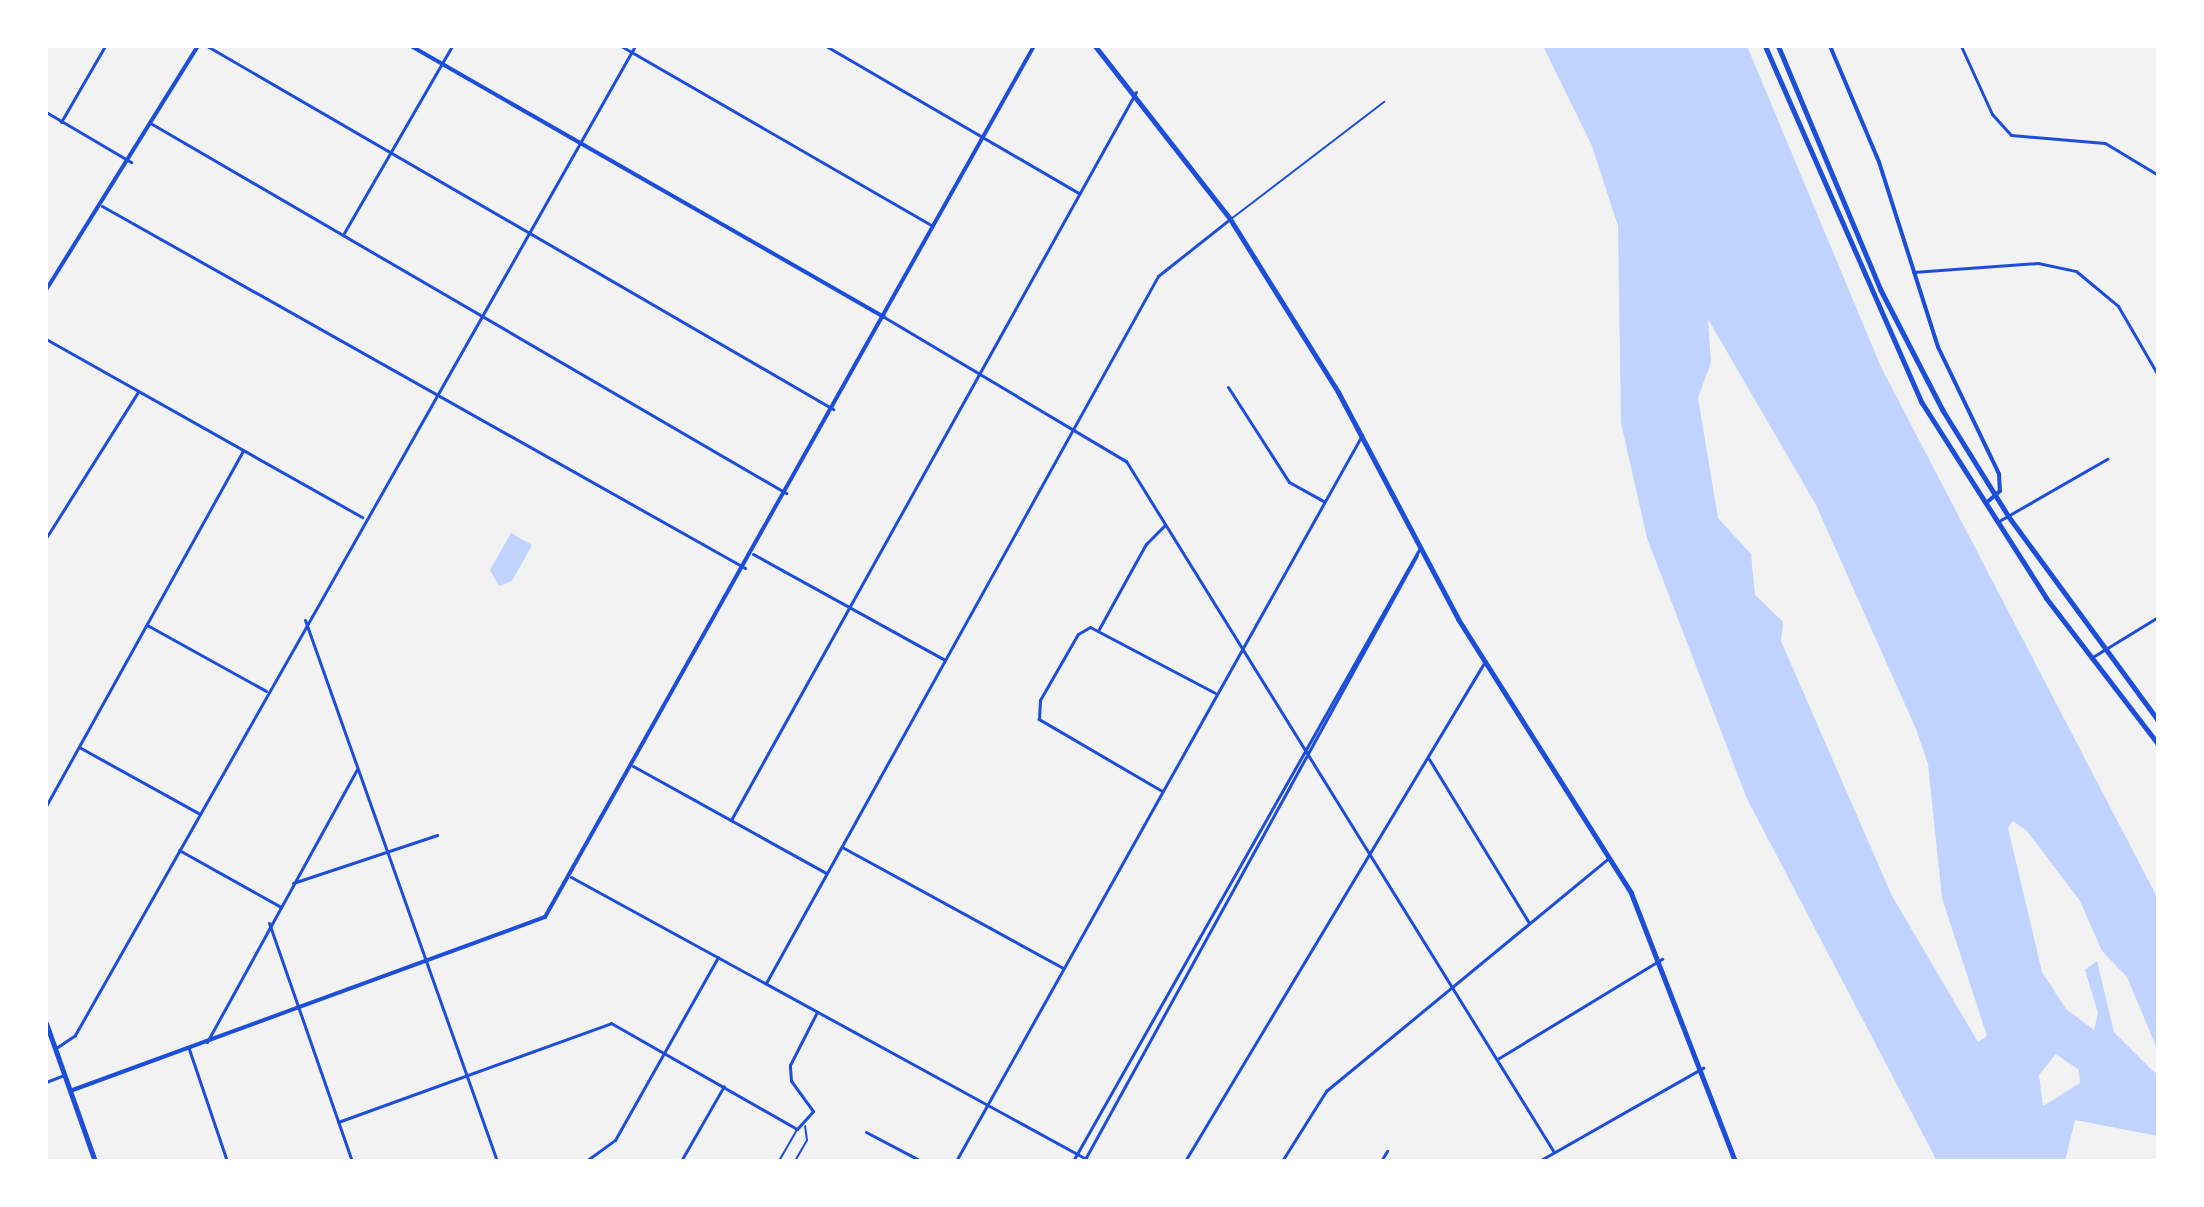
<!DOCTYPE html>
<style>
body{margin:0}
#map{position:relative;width:2204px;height:1207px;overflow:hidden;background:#f2f2f2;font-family:"Varela Round",sans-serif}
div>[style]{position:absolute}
.water>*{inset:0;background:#bfd3fe}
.service>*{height:2px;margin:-1px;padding:0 1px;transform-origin:1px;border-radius:1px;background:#1d4ed8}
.minor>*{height:3px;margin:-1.5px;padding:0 1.5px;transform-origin:1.5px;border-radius:1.5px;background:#1d4ed8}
.tertiary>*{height:4px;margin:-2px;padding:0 2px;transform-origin:2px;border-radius:2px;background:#1d4ed8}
.primary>*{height:5px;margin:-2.5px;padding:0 2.5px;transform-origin:2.5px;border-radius:2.5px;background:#1d4ed8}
span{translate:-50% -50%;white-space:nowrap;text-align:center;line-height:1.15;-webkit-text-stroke:8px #fff;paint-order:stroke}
.frame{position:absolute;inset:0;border:48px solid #fff;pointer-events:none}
</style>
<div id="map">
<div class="water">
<div style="clip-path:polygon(evenodd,1543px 46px,1747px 46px,1881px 367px,2158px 899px,2158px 1051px,2127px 977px,2102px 951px,2080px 901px,2027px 831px,2013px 821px,2008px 828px,2042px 972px,2066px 1009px,2094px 1030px,2098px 1013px,2085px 970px,2097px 961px,2114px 1032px,2158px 1076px,2158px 1136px,2075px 1120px,2065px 1161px,1937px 1161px,1747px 799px,1647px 538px,1621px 423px,1618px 226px,1592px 146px,1543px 46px,1708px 319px,1816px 505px,1916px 729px,1928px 764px,1942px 898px,1987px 1036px,1978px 1042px,1892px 896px,1781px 641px,1783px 622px,1755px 595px,1751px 554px,1718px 518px,1698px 398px,1711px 362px,1708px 319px,1543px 46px,2056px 1054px,2079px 1070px,2080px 1083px,2043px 1106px,2039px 1075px,2056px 1054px)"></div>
<div style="clip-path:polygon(511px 533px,532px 545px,512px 581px,499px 586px,490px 570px)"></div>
</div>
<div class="service">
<div style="left:1231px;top:219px;width:193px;rotate:-37.4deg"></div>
<div style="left:779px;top:1161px;width:36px;rotate:-60deg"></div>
<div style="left:795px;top:1161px;width:24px;rotate:-60deg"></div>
<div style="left:807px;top:1140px;width:14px;rotate:-98deg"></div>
</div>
<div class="minor">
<div style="left:207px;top:46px;width:724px;rotate:30.11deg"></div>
<div style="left:621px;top:46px;width:360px;rotate:30deg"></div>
<div style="left:826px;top:46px;width:293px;rotate:30.2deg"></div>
<div style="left:1961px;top:46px;width:75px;rotate:65.5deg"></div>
<div style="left:1992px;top:114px;width:28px;rotate:48deg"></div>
<div style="left:2011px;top:135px;width:94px;rotate:4.9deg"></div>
<div style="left:2105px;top:143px;width:62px;rotate:31.1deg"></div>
<div style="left:46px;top:112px;width:99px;rotate:30.5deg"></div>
<div style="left:61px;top:122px;width:88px;rotate:-59.9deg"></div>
<div style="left:152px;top:124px;width:734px;rotate:30.2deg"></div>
<div style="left:102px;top:206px;width:738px;rotate:29.38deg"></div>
<div style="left:344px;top:233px;width:216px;rotate:-60deg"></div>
<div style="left:1913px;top:272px;width:125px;rotate:-4.1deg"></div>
<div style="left:2038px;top:263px;width:39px;rotate:12deg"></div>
<div style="left:2076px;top:271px;width:55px;rotate:39.8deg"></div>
<div style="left:2118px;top:306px;width:80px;rotate:59.9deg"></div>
<div style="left:884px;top:317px;width:282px;rotate:30.8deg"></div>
<div style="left:1126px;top:461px;width:813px;rotate:58.23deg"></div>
<div style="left:46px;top:339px;width:363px;rotate:29.4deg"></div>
<div style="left:1228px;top:387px;width:113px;rotate:57.3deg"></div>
<div style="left:1289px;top:482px;width:39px;rotate:29deg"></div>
<div style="left:1999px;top:521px;width:125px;rotate:-29.9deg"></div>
<div style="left:46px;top:538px;width:173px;rotate:-57.8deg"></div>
<div style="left:753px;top:554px;width:219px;rotate:28.9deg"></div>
<div style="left:305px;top:620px;width:574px;rotate:70.46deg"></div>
<div style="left:147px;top:625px;width:136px;rotate:29deg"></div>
<div style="left:1099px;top:629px;width:97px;rotate:-61.1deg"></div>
<div style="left:1146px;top:544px;width:27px;rotate:-45deg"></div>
<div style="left:2091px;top:658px;width:79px;rotate:-31.5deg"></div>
<div style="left:79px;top:747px;width:136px;rotate:29deg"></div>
<div style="left:1429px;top:759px;width:192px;rotate:58.6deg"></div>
<div style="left:633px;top:766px;width:221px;rotate:29deg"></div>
<div style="left:1162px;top:791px;width:143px;rotate:-149.7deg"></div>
<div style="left:1039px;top:719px;width:19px;rotate:-87deg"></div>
<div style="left:1040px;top:700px;width:76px;rotate:-60.1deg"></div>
<div style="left:1078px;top:634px;width:14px;rotate:-30deg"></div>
<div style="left:1090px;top:627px;width:141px;rotate:27.8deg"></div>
<div style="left:46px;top:806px;width:406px;rotate:-61deg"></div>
<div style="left:731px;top:820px;width:833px;rotate:-60.91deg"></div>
<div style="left:842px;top:847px;width:252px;rotate:28.7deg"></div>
<div style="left:179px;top:850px;width:115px;rotate:29.2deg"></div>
<div style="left:571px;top:877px;width:592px;rotate:28.69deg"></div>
<div style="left:293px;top:883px;width:152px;rotate:-18.4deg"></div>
<div style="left:269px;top:923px;width:252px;rotate:70.8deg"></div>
<div style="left:766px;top:983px;width:808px;rotate:-60.99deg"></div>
<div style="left:1158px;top:276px;width:92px;rotate:-38.4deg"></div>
<div style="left:207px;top:1042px;width:311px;rotate:-61.2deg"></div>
<div style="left:56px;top:1048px;width:23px;rotate:-34deg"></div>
<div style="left:75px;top:1035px;width:1137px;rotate:-60.48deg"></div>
<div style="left:189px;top:1049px;width:118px;rotate:71.3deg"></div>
<div style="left:1499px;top:1058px;width:191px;rotate:-31.3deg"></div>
<div style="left:46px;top:1082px;width:19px;rotate:-21deg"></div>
<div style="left:338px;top:1122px;width:290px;rotate:-19.9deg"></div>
<div style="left:611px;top:1023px;width:214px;rotate:29.7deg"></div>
<div style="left:797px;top:1129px;width:24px;rotate:-48deg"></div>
<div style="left:813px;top:1111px;width:37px;rotate:-126deg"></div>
<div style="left:791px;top:1081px;width:16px;rotate:-94deg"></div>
<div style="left:790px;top:1065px;width:59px;rotate:-63deg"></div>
<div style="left:866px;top:1132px;width:62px;rotate:27.8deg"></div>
<div style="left:586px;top:1161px;width:36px;rotate:-36deg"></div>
<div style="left:615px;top:1140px;width:210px;rotate:-60.6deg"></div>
<div style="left:681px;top:1161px;width:86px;rotate:-60.2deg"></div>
<div style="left:956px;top:1161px;width:832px;rotate:-60.78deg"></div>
<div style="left:1073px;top:1161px;width:704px;rotate:-60.49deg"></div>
<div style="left:1084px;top:1161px;width:691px;rotate:-61.21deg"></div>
<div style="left:1185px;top:1161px;width:581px;rotate:-59.02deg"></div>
<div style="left:1282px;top:1161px;width:83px;rotate:-57.8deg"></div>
<div style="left:1326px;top:1091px;width:367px;rotate:-39.5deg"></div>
<div style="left:1381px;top:1161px;width:12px;rotate:-59deg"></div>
<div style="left:1539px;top:1161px;width:189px;rotate:-29.6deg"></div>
</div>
<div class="tertiary">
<div style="left:411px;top:46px;width:545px;rotate:29.81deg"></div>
<div style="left:1830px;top:46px;width:126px;rotate:67.1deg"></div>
<div style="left:1879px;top:162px;width:194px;rotate:72.3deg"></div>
<div style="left:1938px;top:347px;width:141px;rotate:64.3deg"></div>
<div style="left:1999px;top:474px;width:17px;rotate:87deg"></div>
<div style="left:2000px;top:491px;width:18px;rotate:139deg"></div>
<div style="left:46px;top:290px;width:287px;rotate:-58.1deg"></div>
<div style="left:70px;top:1091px;width:506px;rotate:-20.12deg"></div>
<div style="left:545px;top:917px;width:999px;rotate:-60.69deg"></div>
</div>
<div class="primary">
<div style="left:1095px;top:46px;width:219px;rotate:52deg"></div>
<div style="left:1230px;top:219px;width:204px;rotate:58deg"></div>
<div style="left:1338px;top:392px;width:257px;rotate:62.1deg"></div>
<div style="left:1458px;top:619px;width:324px;rotate:57.7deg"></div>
<div style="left:1631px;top:893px;width:287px;rotate:68.8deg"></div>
<div style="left:1765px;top:46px;width:390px;rotate:66.3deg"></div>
<div style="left:1922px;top:403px;width:231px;rotate:57.5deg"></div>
<div style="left:2046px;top:598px;width:184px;rotate:52.5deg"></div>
<div style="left:1778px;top:46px;width:264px;rotate:67.2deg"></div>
<div style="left:1880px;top:289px;width:137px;rotate:62.7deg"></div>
<div style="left:1943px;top:411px;width:123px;rotate:58.2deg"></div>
<div style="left:2008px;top:516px;width:253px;rotate:53.7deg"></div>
<div style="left:46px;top:1023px;width:146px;rotate:70.5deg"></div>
</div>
<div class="frame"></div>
</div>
